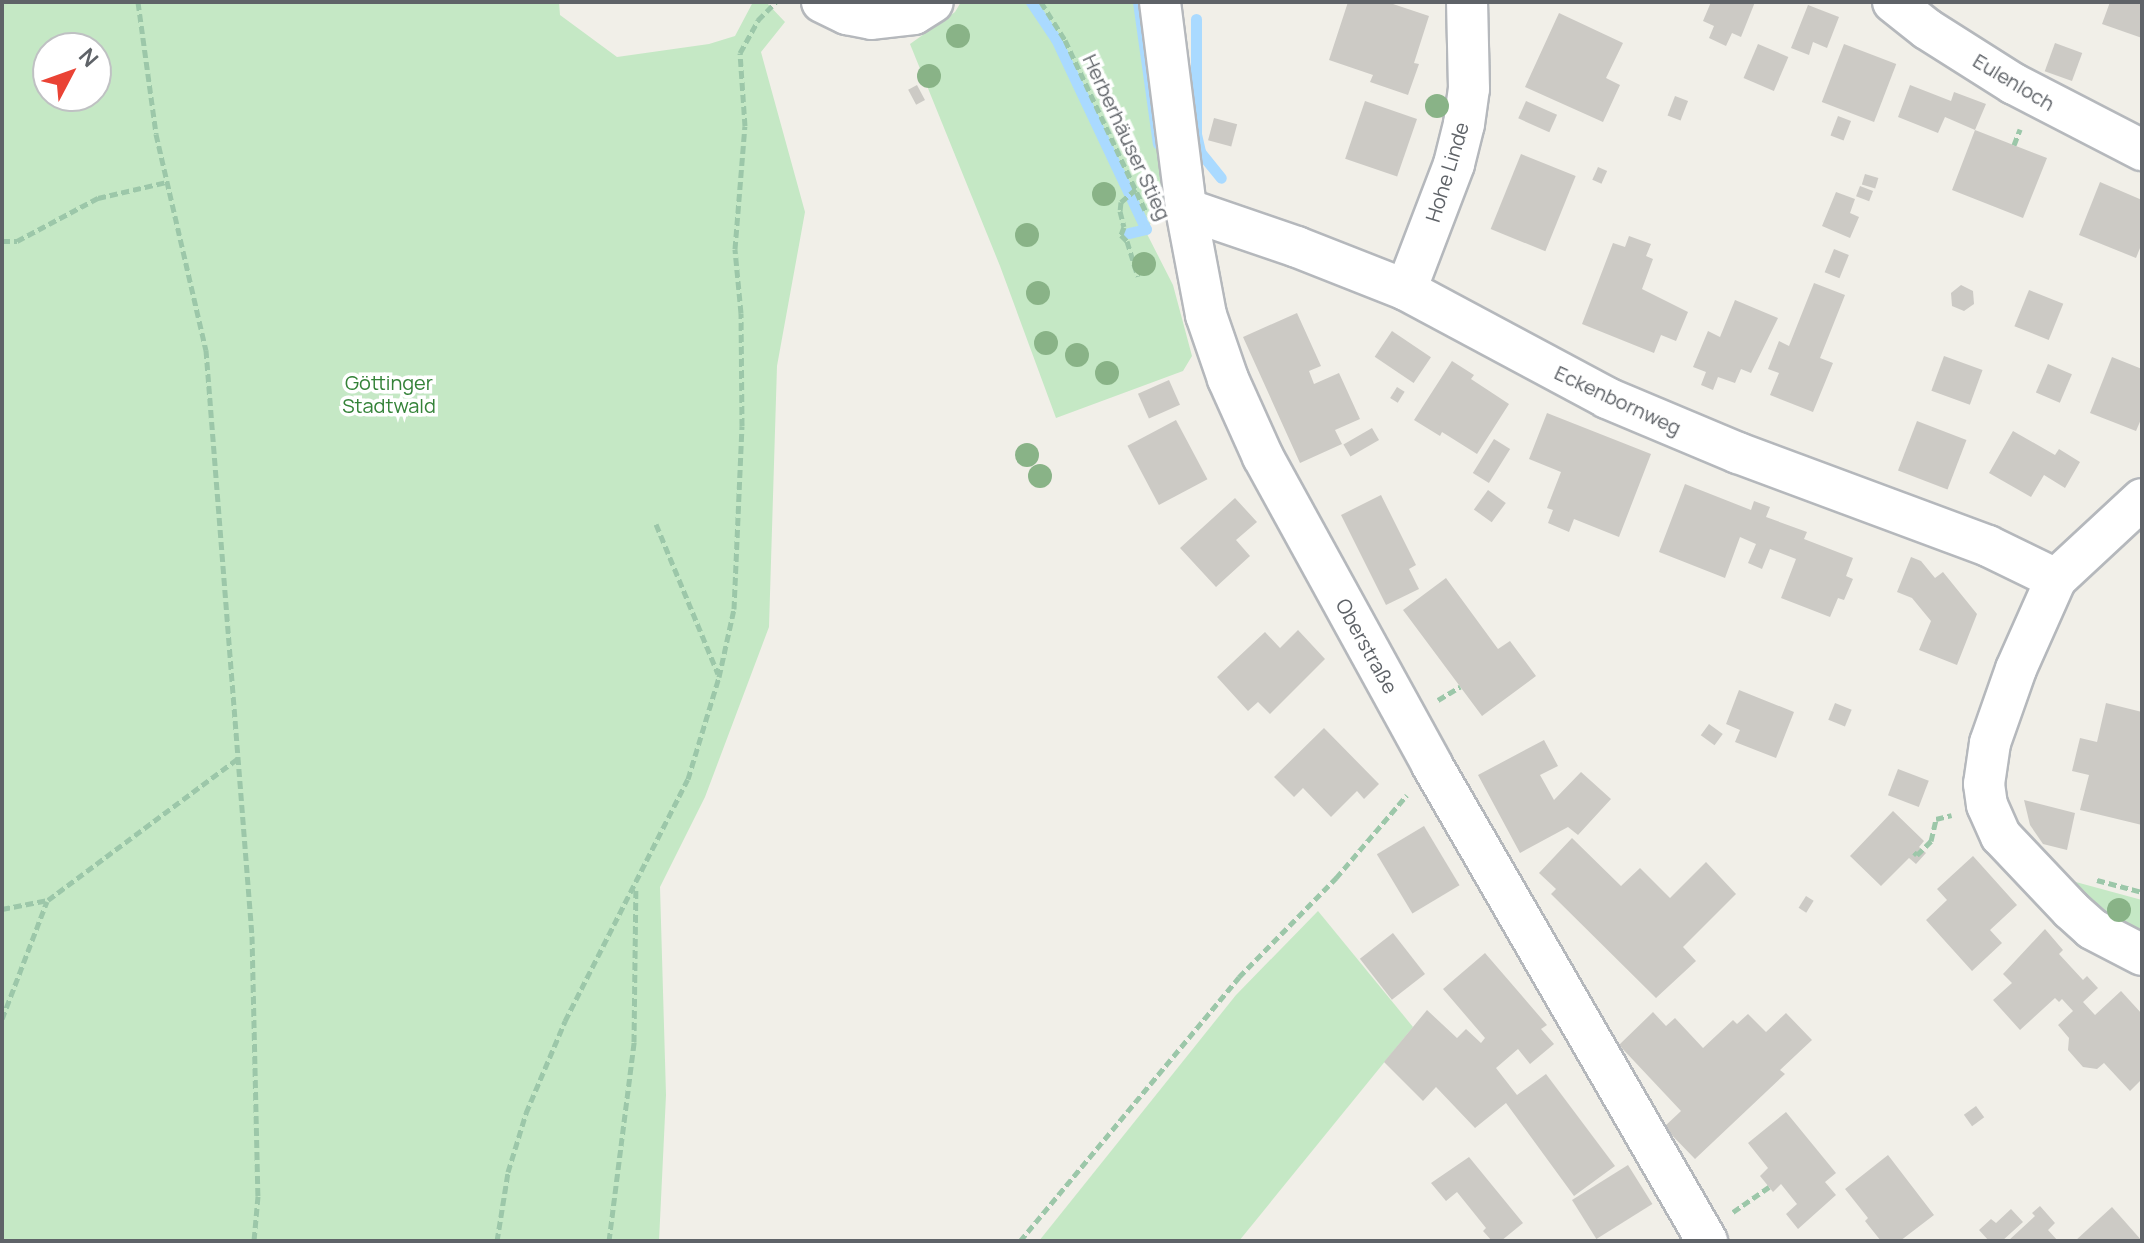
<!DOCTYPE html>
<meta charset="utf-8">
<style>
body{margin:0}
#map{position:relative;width:2144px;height:1243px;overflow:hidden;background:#f1efe8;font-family:Manrope,sans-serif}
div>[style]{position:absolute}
.green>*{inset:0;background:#c5e8c5}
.stream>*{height:11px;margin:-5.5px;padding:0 5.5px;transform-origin:5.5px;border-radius:5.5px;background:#aadaff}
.building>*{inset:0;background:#cccac5;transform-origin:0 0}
.path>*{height:5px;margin-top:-2.5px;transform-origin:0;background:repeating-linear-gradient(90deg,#9cc7a9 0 8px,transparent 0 12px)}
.roads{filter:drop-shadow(2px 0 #b5b8bc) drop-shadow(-2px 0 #b5b8bc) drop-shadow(0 2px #b5b8bc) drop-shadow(0 -2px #b5b8bc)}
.street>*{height:40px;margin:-20px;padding:0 20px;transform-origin:20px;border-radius:20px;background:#fff}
.trees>*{width:24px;height:24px;margin:-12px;border-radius:50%;background:#89b387}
span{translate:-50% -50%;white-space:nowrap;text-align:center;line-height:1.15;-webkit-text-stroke:7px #fff;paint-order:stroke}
.street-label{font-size:20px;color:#5f6368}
.park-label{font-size:20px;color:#348238}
.frame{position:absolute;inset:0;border:4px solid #5f6368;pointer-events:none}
.north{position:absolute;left:32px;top:32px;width:80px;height:80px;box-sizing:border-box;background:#fff;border:2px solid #bfc1c3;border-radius:50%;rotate:49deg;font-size:22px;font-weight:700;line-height:32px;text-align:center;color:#5f6368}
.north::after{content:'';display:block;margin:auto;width:28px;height:36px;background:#ea4335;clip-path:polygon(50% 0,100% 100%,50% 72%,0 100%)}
</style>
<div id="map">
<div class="green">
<div style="clip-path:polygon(evenodd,2px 2px,559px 2px,560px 15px,617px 57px,709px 44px,735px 36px,753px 2px,766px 2px,785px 22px,761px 52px,805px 212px,777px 366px,769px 627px,705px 797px,660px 887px,666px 1095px,659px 1241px,2px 1241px,2px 2px,96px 48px,96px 96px,48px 96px,48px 48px,96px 48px)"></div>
<div style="clip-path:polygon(961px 2px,1147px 2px,1174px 218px,1127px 229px,1130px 238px,1147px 234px,1173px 285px,1192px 356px,1183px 371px,1056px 418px,1000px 266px,910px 44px,955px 12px)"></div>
<div style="clip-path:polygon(2072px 881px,2142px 900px,2142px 937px,2109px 920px,2070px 889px)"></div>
<div style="clip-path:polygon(1318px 911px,1413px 1027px,1239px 1241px,1039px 1241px,1236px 995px)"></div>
</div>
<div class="stream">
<div style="left:1031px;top:2px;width:45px;rotate:56deg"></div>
<div style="left:1056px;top:39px;width:210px;rotate:64.7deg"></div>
<div style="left:1146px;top:229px;width:18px;rotate:167deg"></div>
<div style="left:1138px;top:2px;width:143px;rotate:82deg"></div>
<div style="left:1196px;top:19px;width:115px;rotate:90deg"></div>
<div style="left:1196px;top:134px;width:18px;rotate:77deg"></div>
<div style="left:1200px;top:152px;width:33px;rotate:51deg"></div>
</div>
<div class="building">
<div style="clip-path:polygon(1348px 2px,1387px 2px,1429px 16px,1414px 63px,1419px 64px,1408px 95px,1370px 82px,1373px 75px,1329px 60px)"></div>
<div style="clip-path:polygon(1711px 2px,1755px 2px,1741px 37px,1732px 33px,1726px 46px,1709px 38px,1714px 26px,1703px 21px)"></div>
<div style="clip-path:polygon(2110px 2px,2142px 2px,2142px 38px,2102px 24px)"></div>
<div style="clip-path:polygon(1808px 5px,1839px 17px,1827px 48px,1813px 42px,1809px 55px,1791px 48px)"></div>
<div style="clip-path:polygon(1559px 13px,1623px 43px,1606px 78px,1620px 85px,1603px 122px,1525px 87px)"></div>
<div style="left:2055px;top:43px;width:29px;height:30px;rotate:20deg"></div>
<div style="left:1758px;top:44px;width:33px;height:37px;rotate:23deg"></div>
<div style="left:1844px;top:44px;width:56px;height:62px;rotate:21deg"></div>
<div style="left:917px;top:85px;width:17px;height:10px;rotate:62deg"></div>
<div style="clip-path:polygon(1910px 85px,1951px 101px,1954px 92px,1986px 104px,1975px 130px,2047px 158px,2023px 218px,1952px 190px,1975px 130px,1945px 117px,1938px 133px,1898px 117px)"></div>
<div style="left:1675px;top:96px;width:14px;height:21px;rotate:21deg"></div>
<div style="left:1365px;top:101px;width:55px;height:61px;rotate:19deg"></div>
<div style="left:1526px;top:101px;width:34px;height:19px;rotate:24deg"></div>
<div style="left:1838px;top:116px;width:14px;height:21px;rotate:21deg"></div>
<div style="left:1214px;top:118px;width:24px;height:23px;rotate:15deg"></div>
<div style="left:1521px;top:154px;width:59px;height:81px;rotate:22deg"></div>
<div style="left:1598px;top:167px;width:10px;height:14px;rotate:24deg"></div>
<div style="left:1865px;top:174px;width:14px;height:11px;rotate:17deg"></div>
<div style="clip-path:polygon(2100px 182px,2142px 200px,2142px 243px,2136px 258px,2079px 235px)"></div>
<div style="left:1860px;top:186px;width:14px;height:11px;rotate:21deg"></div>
<div style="clip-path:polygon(1836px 192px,1855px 199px,1850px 213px,1859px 217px,1850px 238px,1822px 226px)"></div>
<div style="clip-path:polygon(1629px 236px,1651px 244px,1646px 256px,1653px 259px,1642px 289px,1688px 312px,1676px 341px,1661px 335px,1654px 353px,1582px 324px,1613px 243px,1625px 247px)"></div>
<div style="left:1834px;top:249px;width:16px;height:25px;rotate:22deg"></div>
<div style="clip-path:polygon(1814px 283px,1845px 295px,1820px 358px,1833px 363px,1813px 412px,1770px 395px,1779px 373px,1768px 369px,1779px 341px,1789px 346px)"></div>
<div style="clip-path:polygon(1961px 285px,1973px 291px,1974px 304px,1964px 311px,1952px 306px,1951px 293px)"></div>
<div style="left:2029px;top:290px;width:37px;height:39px;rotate:22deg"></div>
<div style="clip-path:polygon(1735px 300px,1778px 318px,1751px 373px,1741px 369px,1735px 383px,1718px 377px,1713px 390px,1701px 385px,1706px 372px,1693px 367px,1708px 331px,1720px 337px)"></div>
<div style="clip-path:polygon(1297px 313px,1321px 366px,1309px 371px,1314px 384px,1339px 373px,1360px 419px,1335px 430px,1342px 444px,1300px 463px,1243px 337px)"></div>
<div style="left:1392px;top:331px;width:47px;height:31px;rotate:34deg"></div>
<div style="left:1944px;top:356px;width:41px;height:37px;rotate:20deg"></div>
<div style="clip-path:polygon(2112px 357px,2142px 369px,2142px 417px,2136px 431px,2090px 413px)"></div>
<div style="clip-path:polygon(1452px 361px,1474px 375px,1471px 379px,1509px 404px,1477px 454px,1442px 432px,1440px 436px,1414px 420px)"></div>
<div style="left:2048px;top:364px;width:26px;height:31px;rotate:23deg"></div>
<div style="left:1169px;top:380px;width:27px;height:34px;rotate:66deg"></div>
<div style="left:1397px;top:387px;width:9px;height:13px;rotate:32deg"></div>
<div style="clip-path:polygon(1547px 413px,1651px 454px,1619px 537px,1574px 519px,1569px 532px,1548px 523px,1553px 510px,1547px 508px,1561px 472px,1529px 459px)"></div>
<div style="left:1176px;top:420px;width:67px;height:55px;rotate:62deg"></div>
<div style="left:1917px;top:421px;width:53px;height:53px;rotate:21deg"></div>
<div style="left:1372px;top:428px;width:14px;height:33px;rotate:60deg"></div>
<div style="clip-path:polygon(2013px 431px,2055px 455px,2059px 449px,2080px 462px,2065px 488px,2044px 475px,2031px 497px,1989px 473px)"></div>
<div style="left:1494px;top:439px;width:19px;height:40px;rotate:32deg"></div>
<div style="clip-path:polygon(1685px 484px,1751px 510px,1754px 501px,1770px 507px,1766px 517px,1807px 532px,1804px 539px,1853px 558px,1846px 576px,1853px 579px,1844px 600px,1838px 598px,1830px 617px,1781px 598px,1796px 559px,1770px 549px,1762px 569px,1748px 563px,1756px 544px,1740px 537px,1725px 578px,1659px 552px)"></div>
<div style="left:1488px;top:490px;width:22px;height:24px;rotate:36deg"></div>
<div style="clip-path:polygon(1381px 495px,1416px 565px,1409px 569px,1419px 589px,1386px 605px,1341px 515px)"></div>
<div style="clip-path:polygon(1235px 498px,1257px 522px,1236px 540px,1250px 556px,1216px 587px,1180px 548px)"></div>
<div style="clip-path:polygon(1911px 557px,1921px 561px,1935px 578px,1943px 572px,1977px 614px,1957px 665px,1919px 650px,1931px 621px,1912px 598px,1897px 592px)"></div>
<div style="clip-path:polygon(1446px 578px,1498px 649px,1510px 641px,1536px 676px,1482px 716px,1403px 610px)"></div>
<div style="clip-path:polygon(1298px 630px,1325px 659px,1270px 714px,1258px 702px,1248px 711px,1217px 677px,1265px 632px,1280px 648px)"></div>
<div style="clip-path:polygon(1739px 690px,1794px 712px,1776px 758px,1735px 742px,1740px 730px,1726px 724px)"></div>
<div style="left:1835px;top:703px;width:18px;height:18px;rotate:22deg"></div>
<div style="clip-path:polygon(2106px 703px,2142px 712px,2142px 825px,2080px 810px,2089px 775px,2072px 771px,2080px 738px,2097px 742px)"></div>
<div style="left:1709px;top:724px;width:17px;height:14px;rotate:36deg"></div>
<div style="clip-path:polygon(1324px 728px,1379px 784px,1364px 799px,1357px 791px,1331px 817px,1303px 788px,1294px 797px,1274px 777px)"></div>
<div style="clip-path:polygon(1544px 740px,1558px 766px,1540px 775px,1554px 800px,1581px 772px,1611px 799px,1578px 835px,1568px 827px,1520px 853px,1478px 775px)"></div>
<div style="left:1898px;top:769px;width:33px;height:28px;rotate:21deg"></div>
<div style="clip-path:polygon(2024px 800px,2075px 813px,2067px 850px,2043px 844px,2030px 825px)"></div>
<div style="clip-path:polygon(1893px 811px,1924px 841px,1919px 847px,1926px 853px,1916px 864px,1909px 858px,1881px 886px,1850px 856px)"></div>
<div style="left:1424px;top:826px;width:69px;height:55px;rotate:59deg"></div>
<div style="clip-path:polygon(1572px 838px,1621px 886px,1640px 868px,1670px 898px,1706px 862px,1736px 894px,1683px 947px,1696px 961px,1656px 998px,1551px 894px,1556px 889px,1539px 873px)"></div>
<div style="clip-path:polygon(1973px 856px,2017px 905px,1990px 930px,2002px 943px,1972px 971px,1926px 920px,1947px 900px,1937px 889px)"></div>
<div style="left:1806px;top:896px;width:9px;height:14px;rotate:32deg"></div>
<div style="clip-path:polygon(2045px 929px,2063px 950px,2059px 954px,2083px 980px,2087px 976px,2098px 988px,2083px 1002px,2095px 1015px,2121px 991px,2142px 1014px,2142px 1079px,2130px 1091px,2104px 1063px,2097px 1069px,2083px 1067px,2068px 1050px,2069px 1038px,2058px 1025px,2073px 1011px,2062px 999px,2059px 1002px,2055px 998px,2020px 1030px,1993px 1000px,2012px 983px,2003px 974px)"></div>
<div style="left:1393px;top:933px;width:52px;height:42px;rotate:52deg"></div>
<div style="clip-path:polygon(1485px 953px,1547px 1025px,1541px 1029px,1554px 1044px,1530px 1064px,1518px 1049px,1496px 1068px,1517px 1095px,1546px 1074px,1615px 1166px,1574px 1196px,1506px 1103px,1475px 1128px,1436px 1087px,1423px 1101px,1384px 1062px,1427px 1010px,1457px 1038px,1466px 1029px,1481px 1043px,1485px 1038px,1443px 989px)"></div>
<div style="clip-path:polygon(1653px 1012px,1666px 1026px,1675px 1018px,1703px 1048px,1733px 1020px,1737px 1024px,1748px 1014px,1766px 1032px,1786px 1013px,1812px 1040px,1780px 1070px,1785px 1074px,1695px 1159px,1664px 1127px,1681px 1111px,1619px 1045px)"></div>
<div style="left:1976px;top:1106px;width:14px;height:15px;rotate:54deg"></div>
<div style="clip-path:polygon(1786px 1112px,1836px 1173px,1825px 1182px,1836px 1195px,1798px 1229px,1786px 1214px,1797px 1204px,1781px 1184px,1773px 1192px,1769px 1187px,1760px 1176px,1768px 1168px,1748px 1143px)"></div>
<div style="clip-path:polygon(1888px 1155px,1934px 1215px,1900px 1241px,1881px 1241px,1865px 1221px,1868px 1218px,1845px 1189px)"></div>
<div style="clip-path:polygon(1469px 1157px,1523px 1223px,1501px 1241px,1492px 1241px,1483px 1231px,1486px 1228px,1457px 1192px,1446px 1201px,1431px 1183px)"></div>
<div style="left:1628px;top:1165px;width:46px;height:66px;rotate:58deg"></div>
<div style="clip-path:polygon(2040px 1206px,2055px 1223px,2048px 1230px,2058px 1241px,2008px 1241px,2035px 1216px,2032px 1213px)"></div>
<div style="clip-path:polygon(2112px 1207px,2142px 1241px,2075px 1241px)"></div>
<div style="clip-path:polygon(2011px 1209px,2023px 1222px,2002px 1241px,1989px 1241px,1979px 1230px,1991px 1219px,1996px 1223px)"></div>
</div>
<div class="path">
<div style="left:138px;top:2px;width:133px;rotate:82.2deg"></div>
<div style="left:156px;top:134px;width:222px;rotate:77deg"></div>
<div style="left:206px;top:350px;width:588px;rotate:85.51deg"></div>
<div style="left:252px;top:936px;width:260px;rotate:88.7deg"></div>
<div style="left:258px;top:1196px;width:45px;rotate:95.1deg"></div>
<div style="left:1041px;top:2px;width:45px;rotate:57.7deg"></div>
<div style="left:1065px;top:40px;width:190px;rotate:64.8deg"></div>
<div style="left:2014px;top:145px;width:17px;rotate:-69deg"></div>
<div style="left:1136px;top:189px;width:20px;rotate:139deg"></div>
<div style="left:1121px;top:202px;width:9px;rotate:96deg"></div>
<div style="left:1120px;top:211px;width:16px;rotate:76deg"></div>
<div style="left:1124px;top:227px;width:9px;rotate:111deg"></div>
<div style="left:1121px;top:235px;width:8px;rotate:45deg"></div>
<div style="left:1127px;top:241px;width:37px;rotate:73deg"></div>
<div style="left:2px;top:241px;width:15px"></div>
<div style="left:17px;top:241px;width:92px;rotate:-28deg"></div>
<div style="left:98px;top:198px;width:71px;rotate:-13.1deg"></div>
<div style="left:656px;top:524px;width:162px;rotate:67.5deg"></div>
<div style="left:1438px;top:700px;width:26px;rotate:-31deg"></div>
<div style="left:1914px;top:852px;width:4px;rotate:45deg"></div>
<div style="left:1917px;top:855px;width:20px;rotate:-45deg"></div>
<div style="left:1931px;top:841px;width:23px;rotate:-77deg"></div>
<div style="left:1936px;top:819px;width:16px;rotate:-14deg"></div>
<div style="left:2097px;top:880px;width:47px;rotate:14.9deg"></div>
<div style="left:2px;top:909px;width:47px;rotate:-11.1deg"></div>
<div style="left:48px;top:900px;width:236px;rotate:-36.7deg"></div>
<div style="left:2px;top:1019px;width:126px;rotate:-69.1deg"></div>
<div style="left:1733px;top:1212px;width:44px;rotate:-34.8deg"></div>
<div style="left:497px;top:1241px;width:70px;rotate:-80.9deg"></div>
<div style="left:508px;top:1172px;width:62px;rotate:-73deg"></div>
<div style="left:526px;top:1113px;width:100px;rotate:-67deg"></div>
<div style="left:565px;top:1021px;width:271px;rotate:-63.1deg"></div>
<div style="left:688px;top:779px;width:107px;rotate:-73.1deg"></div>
<div style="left:719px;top:677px;width:70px;rotate:-77.6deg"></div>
<div style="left:734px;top:609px;width:183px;rotate:-87.5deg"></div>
<div style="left:742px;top:426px;width:113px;rotate:-90.5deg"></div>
<div style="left:741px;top:313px;width:64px;rotate:-95.4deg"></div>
<div style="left:735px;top:249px;width:123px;rotate:-85.4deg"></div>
<div style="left:745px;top:126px;width:73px;rotate:-93.9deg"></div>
<div style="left:740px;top:53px;width:38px;rotate:-61deg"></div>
<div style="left:758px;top:20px;width:25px;rotate:-45deg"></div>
<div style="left:609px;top:1241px;width:201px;rotate:-82.8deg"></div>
<div style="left:634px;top:1042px;width:154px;rotate:-89.3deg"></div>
<div style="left:1020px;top:1241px;width:343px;rotate:-50.3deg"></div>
<div style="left:1239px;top:977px;width:139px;rotate:-45.6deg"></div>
<div style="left:1336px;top:878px;width:109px;rotate:-49.5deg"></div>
</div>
<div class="roads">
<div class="street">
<div style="left:822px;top:2px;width:28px;rotate:26deg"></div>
<div style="left:847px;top:14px;width:25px;rotate:11deg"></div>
<div style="left:872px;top:19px;width:42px;rotate:-6.8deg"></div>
<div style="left:914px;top:14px;width:22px;rotate:-32deg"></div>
<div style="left:1160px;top:2px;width:209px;rotate:82.8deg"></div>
<div style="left:1186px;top:209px;width:108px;rotate:79.3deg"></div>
<div style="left:1206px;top:315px;width:68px;rotate:71deg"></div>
<div style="left:1228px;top:379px;width:85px;rotate:65.8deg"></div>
<div style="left:1263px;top:457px;width:351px;rotate:61.2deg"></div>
<div style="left:1432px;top:765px;width:550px;rotate:59.98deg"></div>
<div style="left:1893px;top:2px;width:43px;rotate:38.5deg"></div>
<div style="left:1927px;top:29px;width:103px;rotate:32.3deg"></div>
<div style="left:2014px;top:84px;width:144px;rotate:27.3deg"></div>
<div style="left:1186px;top:209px;width:117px;rotate:18.9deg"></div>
<div style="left:1297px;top:247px;width:117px;rotate:21.5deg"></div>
<div style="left:1406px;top:290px;width:228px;rotate:28.2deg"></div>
<div style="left:1607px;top:398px;width:142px;rotate:22.8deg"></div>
<div style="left:1738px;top:453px;width:267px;rotate:20.4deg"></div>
<div style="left:1988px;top:546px;width:76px;rotate:25.9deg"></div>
<div style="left:2056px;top:579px;width:117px;rotate:-42.9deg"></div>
<div style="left:1406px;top:290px;width:135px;rotate:-69.1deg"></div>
<div style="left:1454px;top:164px;width:41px;rotate:-76deg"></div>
<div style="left:1464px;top:124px;width:35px;rotate:-82deg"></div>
<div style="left:1469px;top:89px;width:87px;rotate:-91.3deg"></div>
<div style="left:2056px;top:579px;width:98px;rotate:114deg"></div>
<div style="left:2016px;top:669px;width:78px;rotate:109.4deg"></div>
<div style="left:1990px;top:743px;width:41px;rotate:98.3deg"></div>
<div style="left:1984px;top:784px;width:21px;rotate:82deg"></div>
<div style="left:1987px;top:805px;width:34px;rotate:66deg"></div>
<div style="left:2001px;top:836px;width:102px;rotate:46.6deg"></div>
<div style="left:2071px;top:910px;width:28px;rotate:42deg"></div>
<div style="left:2092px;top:929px;width:56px;rotate:27.5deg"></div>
</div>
</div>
<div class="trees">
<div style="left:958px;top:36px"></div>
<div style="left:929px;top:76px"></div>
<div style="left:1437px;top:106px"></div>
<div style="left:1104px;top:194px"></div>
<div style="left:1027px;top:235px"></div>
<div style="left:1144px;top:264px"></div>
<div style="left:1038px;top:293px"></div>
<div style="left:1046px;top:343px"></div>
<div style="left:1077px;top:355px"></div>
<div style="left:1107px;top:373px"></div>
<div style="left:1027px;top:455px"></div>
<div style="left:1040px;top:476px"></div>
<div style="left:2119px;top:910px"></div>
</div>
<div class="street-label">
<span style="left:2014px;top:82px;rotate:31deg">Eulenloch</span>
<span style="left:1127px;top:137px;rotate:65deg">Herberhäuser Stieg</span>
<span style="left:1447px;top:172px;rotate:-73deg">Hohe Linde</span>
<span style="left:1618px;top:400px;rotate:25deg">Eckenbornweg</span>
<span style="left:1367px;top:646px;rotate:61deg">Oberstraße</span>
</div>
<div class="park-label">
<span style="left:389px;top:394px">Göttinger<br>Stadtwald</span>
</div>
<div class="frame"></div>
<div class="north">N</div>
</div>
